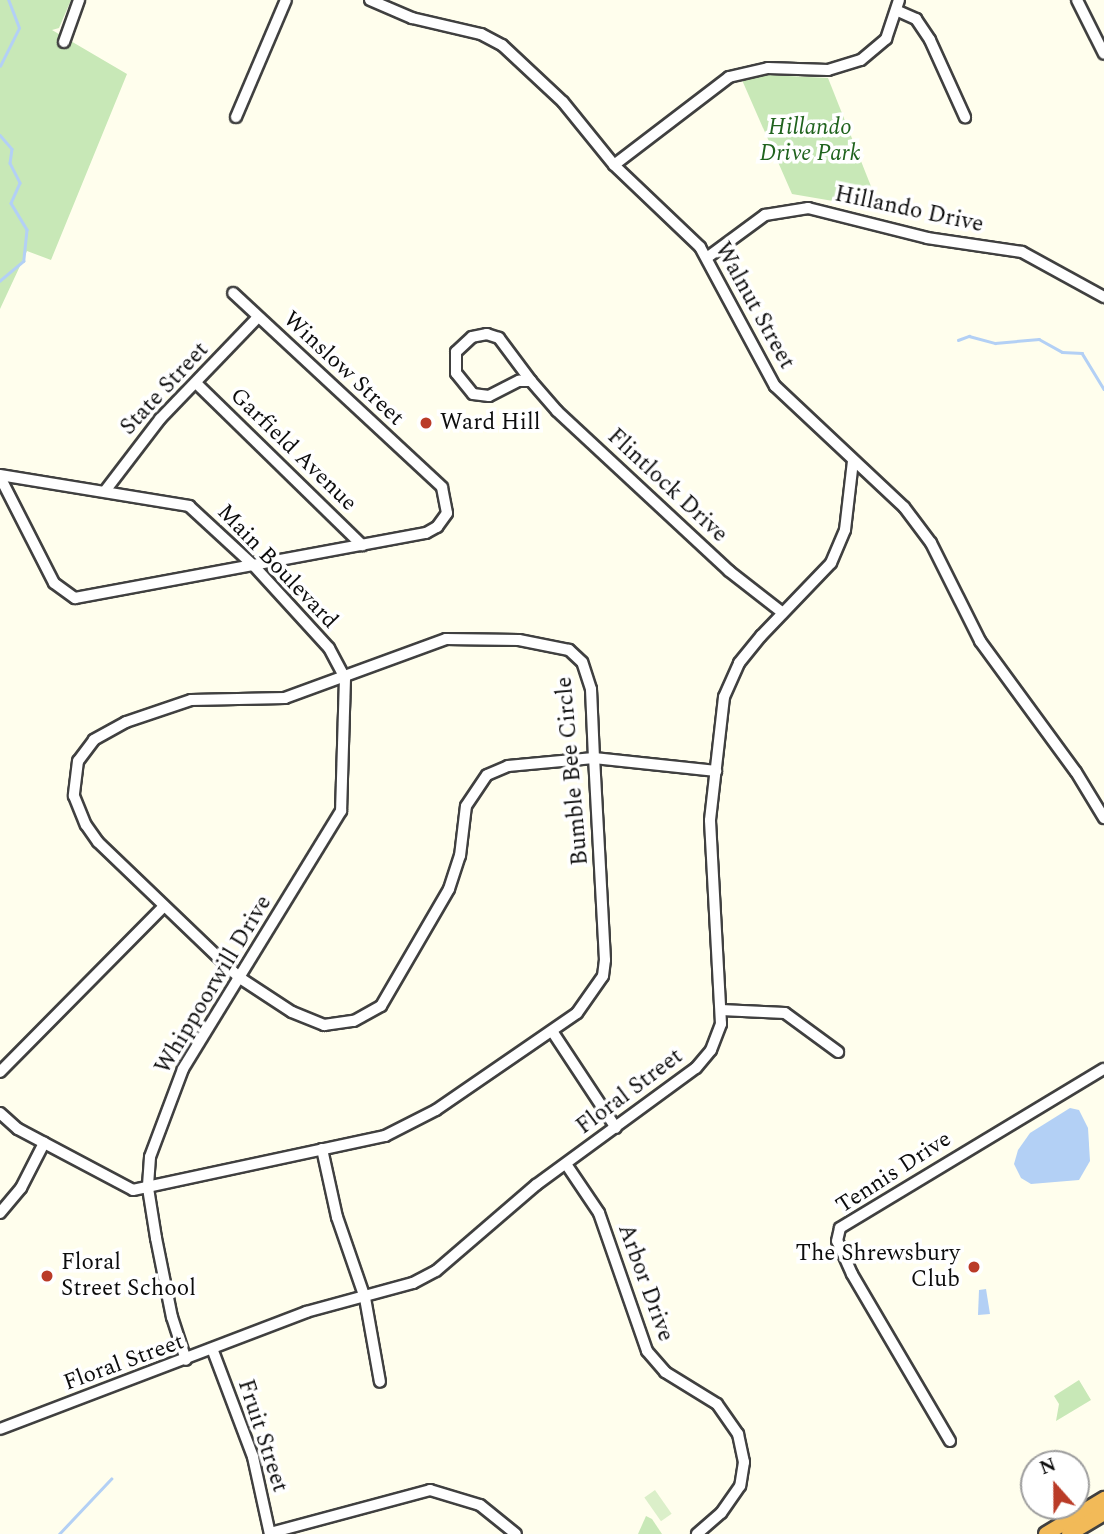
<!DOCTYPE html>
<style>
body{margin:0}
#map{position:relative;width:1104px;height:1534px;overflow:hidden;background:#fffeed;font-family:Spectral,serif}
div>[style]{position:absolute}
.green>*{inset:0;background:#c8e8b7}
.pitch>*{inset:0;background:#dbefc9;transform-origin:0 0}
.water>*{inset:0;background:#b3d0f5}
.stream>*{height:2.5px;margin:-1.25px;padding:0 1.25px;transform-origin:1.25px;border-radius:1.25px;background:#b3d0f5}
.roads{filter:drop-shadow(2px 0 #404040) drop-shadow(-2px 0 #404040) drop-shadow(0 2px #404040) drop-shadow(0 -2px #404040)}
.minor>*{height:10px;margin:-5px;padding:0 5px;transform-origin:5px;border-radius:5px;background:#fff}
.highway>*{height:14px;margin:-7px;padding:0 7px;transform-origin:7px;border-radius:7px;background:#f2ba58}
.dots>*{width:19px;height:19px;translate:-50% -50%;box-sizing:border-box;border:4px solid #fff;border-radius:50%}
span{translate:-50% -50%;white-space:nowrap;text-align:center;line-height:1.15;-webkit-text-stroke:7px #fff;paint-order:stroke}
.park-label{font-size:23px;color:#20631e;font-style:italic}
.street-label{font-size:23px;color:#0d0d0d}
.poi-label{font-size:23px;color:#0d0d0d}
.left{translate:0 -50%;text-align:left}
.right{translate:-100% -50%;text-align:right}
.north{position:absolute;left:1020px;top:1450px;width:70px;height:70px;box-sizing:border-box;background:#fff;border:2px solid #9e9e9e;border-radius:50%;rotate:339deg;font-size:19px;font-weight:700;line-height:28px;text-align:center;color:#0d0d0d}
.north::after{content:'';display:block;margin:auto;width:24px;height:32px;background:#ba3b27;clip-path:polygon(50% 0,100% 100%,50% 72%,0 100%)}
</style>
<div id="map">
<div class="green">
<div style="clip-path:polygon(0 0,71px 0,59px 28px,52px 30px,127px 74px,51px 260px,27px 251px,0 309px)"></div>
<div style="clip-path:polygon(769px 75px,828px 78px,880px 209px,792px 194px,742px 80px)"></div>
<div style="clip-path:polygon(1079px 1380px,1091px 1400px,1056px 1421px,1059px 1404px,1054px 1396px)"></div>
<div style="clip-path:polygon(646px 1516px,652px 1519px,662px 1534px,638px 1534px)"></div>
</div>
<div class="pitch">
<div style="left:655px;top:1490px;width:29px;height:13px;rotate:55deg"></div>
</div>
<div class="water">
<div style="clip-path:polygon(1070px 1108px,1079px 1110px,1088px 1128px,1090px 1161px,1079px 1180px,1031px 1184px,1021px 1178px,1014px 1164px,1018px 1150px,1030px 1133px)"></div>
<div style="clip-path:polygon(986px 1289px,990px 1314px,978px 1315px,979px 1290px)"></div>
</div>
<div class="stream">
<div style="left:0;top:66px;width:42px;rotate:-63.4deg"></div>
<div style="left:19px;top:28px;width:30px;rotate:-111deg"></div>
<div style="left:0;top:135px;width:18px;rotate:49deg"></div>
<div style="left:12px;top:149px;width:14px;rotate:98deg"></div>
<div style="left:10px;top:163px;width:22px;rotate:63deg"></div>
<div style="left:20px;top:183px;width:22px;rotate:114deg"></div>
<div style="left:11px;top:203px;width:31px;rotate:59deg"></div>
<div style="left:27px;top:230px;width:31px;rotate:96deg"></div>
<div style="left:24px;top:261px;width:31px;rotate:140deg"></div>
<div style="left:958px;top:340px;width:12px;rotate:-20deg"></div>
<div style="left:969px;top:336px;width:27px;rotate:15deg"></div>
<div style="left:995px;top:343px;width:44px;rotate:-5.2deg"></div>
<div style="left:1039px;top:339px;width:26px;rotate:29deg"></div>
<div style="left:1062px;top:352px;width:20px;rotate:3deg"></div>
<div style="left:1082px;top:353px;width:42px;rotate:58.6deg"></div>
<div style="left:59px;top:1534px;width:76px;rotate:-46.6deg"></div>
</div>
<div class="roads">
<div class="minor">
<div style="left:370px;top:0;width:46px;rotate:23.2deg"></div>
<div style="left:412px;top:18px;width:71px;rotate:13.1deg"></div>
<div style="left:481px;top:34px;width:24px;rotate:28deg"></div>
<div style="left:502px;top:45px;width:83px;rotate:43.1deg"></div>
<div style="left:563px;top:102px;width:81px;rotate:51deg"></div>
<div style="left:614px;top:165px;width:119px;rotate:43.6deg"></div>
<div style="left:700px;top:247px;width:158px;rotate:61.7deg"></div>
<div style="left:775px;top:386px;width:177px;rotate:43.2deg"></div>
<div style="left:904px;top:507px;width:45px;rotate:53.1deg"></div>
<div style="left:931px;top:543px;width:110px;rotate:63.4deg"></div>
<div style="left:980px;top:641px;width:162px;rotate:53.8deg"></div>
<div style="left:1076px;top:772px;width:54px;rotate:58.7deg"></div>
<div style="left:1077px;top:0;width:60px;rotate:63.4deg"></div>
<div style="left:898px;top:11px;width:20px;rotate:24deg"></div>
<div style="left:916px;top:19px;width:25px;rotate:56deg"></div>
<div style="left:930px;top:40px;width:85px;rotate:65.6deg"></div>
<div style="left:64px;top:42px;width:45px;rotate:-70.3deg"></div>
<div style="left:236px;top:117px;width:127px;rotate:-66.9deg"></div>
<div style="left:614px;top:165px;width:145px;rotate:-37.4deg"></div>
<div style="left:729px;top:77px;width:40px;rotate:-13deg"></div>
<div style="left:768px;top:68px;width:60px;rotate:1.9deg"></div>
<div style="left:828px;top:70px;width:34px;rotate:-17deg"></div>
<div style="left:861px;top:60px;width:33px;rotate:-40deg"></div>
<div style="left:886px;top:39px;width:41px;rotate:-71.6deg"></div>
<div style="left:708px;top:257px;width:71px;rotate:-36.4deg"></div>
<div style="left:765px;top:215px;width:44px;rotate:-9.2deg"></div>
<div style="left:808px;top:208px;width:123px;rotate:14.1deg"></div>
<div style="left:927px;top:238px;width:96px;rotate:8.4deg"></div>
<div style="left:1022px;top:252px;width:94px;rotate:28.8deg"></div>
<div style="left:531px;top:381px;width:54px;rotate:-126.7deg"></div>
<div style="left:499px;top:338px;width:13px;rotate:-162deg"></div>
<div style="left:487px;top:334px;width:15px;rotate:169deg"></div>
<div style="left:472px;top:337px;width:22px;rotate:137deg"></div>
<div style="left:456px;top:352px;width:21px;rotate:90deg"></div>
<div style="left:456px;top:373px;width:27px;rotate:51deg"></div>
<div style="left:473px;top:394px;width:16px;rotate:7deg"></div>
<div style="left:489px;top:396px;width:34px;rotate:-27deg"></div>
<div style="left:519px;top:381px;width:12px"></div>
<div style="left:531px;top:381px;width:40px;rotate:49deg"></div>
<div style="left:557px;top:411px;width:235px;rotate:42.9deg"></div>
<div style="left:729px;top:571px;width:68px;rotate:37.9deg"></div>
<div style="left:197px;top:384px;width:231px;rotate:44.3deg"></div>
<div style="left:0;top:475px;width:192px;rotate:9.3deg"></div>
<div style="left:189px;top:506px;width:88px;rotate:42.7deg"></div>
<div style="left:254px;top:566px;width:111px;rotate:47.6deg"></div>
<div style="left:329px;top:648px;width:34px;rotate:62deg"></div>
<div style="left:345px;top:678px;width:133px;rotate:91.7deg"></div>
<div style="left:341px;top:811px;width:303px;rotate:121.5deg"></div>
<div style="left:183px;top:1069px;width:94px;rotate:110.6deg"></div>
<div style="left:150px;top:1157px;width:31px;rotate:94deg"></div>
<div style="left:148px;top:1188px;width:51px;rotate:80.9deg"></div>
<div style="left:156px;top:1238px;width:81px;rotate:78.6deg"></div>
<div style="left:172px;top:1317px;width:45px;rotate:72deg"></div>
<div style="left:0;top:477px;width:119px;rotate:63deg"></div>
<div style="left:54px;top:583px;width:26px;rotate:36deg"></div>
<div style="left:75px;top:598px;width:357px;rotate:-10.5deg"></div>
<div style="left:426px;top:533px;width:13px;rotate:-29deg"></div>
<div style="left:437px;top:527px;width:17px;rotate:-54deg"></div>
<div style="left:447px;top:513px;width:26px;rotate:-101deg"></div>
<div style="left:442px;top:487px;width:285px;rotate:-137.1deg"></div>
<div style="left:105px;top:491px;width:91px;rotate:-52.6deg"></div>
<div style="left:160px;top:419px;width:141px;rotate:-46.1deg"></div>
<div style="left:721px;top:1010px;width:64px;rotate:2.7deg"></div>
<div style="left:785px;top:1013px;width:66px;rotate:36.3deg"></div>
<div style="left:552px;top:1031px;width:116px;rotate:56.6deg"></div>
<div style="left:0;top:1072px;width:232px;rotate:-45.3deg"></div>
<div style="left:0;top:1113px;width:24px;rotate:42deg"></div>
<div style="left:18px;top:1129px;width:130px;rotate:27.9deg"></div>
<div style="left:133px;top:1190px;width:258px;rotate:-12.1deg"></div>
<div style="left:385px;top:1136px;width:57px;rotate:-27deg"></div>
<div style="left:436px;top:1110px;width:171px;rotate:-34.5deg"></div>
<div style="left:577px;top:1013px;width:45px;rotate:-54.9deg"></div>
<div style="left:603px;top:976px;width:16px;rotate:-83deg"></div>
<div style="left:605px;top:960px;width:202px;rotate:-93.1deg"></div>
<div style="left:594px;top:758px;width:69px;rotate:-92.5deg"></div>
<div style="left:591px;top:689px;width:28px;rotate:-108deg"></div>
<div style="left:582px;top:662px;width:18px;rotate:-137deg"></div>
<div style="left:569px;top:650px;width:51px;rotate:-168.7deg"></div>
<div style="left:519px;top:640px;width:73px;rotate:-179.2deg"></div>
<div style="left:446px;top:639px;width:171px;rotate:159.9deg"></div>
<div style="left:285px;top:698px;width:94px;rotate:178.8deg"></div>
<div style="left:191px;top:700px;width:69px;rotate:161.3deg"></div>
<div style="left:126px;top:722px;width:37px;rotate:151deg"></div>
<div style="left:94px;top:740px;width:26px;rotate:127deg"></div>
<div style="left:78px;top:761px;width:35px;rotate:97deg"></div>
<div style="left:74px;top:796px;width:31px;rotate:68deg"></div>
<div style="left:86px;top:825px;width:21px;rotate:55deg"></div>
<div style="left:98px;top:842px;width:197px;rotate:43.8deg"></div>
<div style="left:240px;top:978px;width:62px;rotate:33.2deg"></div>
<div style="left:292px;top:1012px;width:35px;rotate:22deg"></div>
<div style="left:324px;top:1025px;width:30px;rotate:-8deg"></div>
<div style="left:354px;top:1021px;width:31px;rotate:-29deg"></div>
<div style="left:381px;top:1006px;width:135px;rotate:-59.8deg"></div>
<div style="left:449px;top:889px;width:35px;rotate:-72deg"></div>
<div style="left:460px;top:856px;width:50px;rotate:-83.2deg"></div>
<div style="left:466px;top:806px;width:37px;rotate:-56deg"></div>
<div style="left:487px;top:775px;width:23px;rotate:-23deg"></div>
<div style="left:508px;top:766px;width:86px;rotate:-5.3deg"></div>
<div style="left:594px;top:758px;width:123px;rotate:6.1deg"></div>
<div style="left:322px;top:1149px;width:70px;rotate:77.6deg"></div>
<div style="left:337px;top:1217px;width:86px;rotate:70.9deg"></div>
<div style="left:365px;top:1298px;width:85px;rotate:79.9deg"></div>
<div style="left:566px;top:1164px;width:59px;rotate:56deg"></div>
<div style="left:599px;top:1213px;width:146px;rotate:70.8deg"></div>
<div style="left:647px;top:1351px;width:28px;rotate:49deg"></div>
<div style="left:665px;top:1372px;width:61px;rotate:31.6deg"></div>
<div style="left:717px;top:1404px;width:37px;rotate:55deg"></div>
<div style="left:738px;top:1434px;width:29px;rotate:78deg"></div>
<div style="left:744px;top:1462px;width:24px;rotate:99deg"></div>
<div style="left:740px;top:1486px;width:33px;rotate:125deg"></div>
<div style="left:721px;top:1513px;width:32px;rotate:139deg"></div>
<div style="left:0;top:1213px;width:33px;rotate:-50deg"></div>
<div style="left:21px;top:1188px;width:51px;rotate:-62.9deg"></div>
<div style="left:213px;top:1351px;width:113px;rotate:69.3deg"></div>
<div style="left:253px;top:1457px;width:79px;rotate:77.6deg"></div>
<div style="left:0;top:1429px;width:328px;rotate:-20.9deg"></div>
<div style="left:306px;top:1312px;width:111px;rotate:-15.2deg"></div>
<div style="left:413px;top:1283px;width:26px;rotate:-28deg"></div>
<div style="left:436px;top:1271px;width:132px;rotate:-40.7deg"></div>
<div style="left:536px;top:1185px;width:198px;rotate:-36.2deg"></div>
<div style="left:696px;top:1068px;width:23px;rotate:-50deg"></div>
<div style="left:711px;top:1050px;width:28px;rotate:-69deg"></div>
<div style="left:721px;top:1024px;width:204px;rotate:-93.1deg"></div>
<div style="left:710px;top:820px;width:124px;rotate:-83.5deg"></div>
<div style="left:724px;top:697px;width:37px;rotate:-66deg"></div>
<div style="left:739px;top:663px;width:35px;rotate:-51deg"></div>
<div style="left:761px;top:636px;width:101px;rotate:-46.2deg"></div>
<div style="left:831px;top:563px;width:36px;rotate:-67deg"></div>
<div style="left:845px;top:530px;width:69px;rotate:-83.4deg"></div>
<div style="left:950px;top:1441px;width:194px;rotate:-120.4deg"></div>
<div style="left:852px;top:1274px;width:36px;rotate:-114deg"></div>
<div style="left:837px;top:1241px;width:13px;rotate:-77deg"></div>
<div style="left:840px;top:1228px;width:308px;rotate:-31.1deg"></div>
<div style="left:270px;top:1533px;width:166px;rotate:-15deg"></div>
<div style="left:430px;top:1490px;width:52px;rotate:16.7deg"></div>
<div style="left:480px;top:1505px;width:46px;rotate:38.9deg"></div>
</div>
<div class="highway">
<div style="left:1046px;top:1534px;width:68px;rotate:-31.1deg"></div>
<div style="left:1069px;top:1534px;width:41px;rotate:-31deg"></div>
</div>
</div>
<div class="dots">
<div style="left:426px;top:423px;background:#ba3b27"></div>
<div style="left:974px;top:1267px;background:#ba3b27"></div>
<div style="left:47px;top:1276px;background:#ba3b27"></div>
</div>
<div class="park-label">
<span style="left:810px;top:141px">Hillando<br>Drive Park</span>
</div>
<div class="street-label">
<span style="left:909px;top:210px;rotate:12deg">Hillando Drive</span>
<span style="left:754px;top:306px;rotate:61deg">Walnut Street</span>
<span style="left:343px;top:369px;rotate:43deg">Winslow Street</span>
<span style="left:165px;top:389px;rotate:-47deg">State Street</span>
<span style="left:293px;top:450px;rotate:44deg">Garfield Avenue</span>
<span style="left:667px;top:486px;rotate:43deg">Flintlock Drive</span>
<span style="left:277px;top:567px;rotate:46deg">Main Boulevard</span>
<span style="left:573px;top:771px;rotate:-95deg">Bumble Bee Circle</span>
<span style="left:214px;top:985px;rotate:-59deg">Whippoorwill Drive</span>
<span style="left:630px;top:1092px;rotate:-37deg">Floral Street</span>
<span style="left:894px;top:1173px;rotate:-33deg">Tennis Drive</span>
<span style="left:645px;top:1283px;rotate:70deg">Arbor Drive</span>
<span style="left:124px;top:1363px;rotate:-20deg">Floral Street</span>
<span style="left:262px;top:1436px;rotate:72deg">Fruit Street</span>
</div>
<div class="poi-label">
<span class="left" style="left:440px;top:423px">Ward Hill</span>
<span class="right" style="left:960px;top:1267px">The Shrewsbury<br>Club</span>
<span class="left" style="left:61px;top:1276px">Floral<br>Street School</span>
</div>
<div class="north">N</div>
</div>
